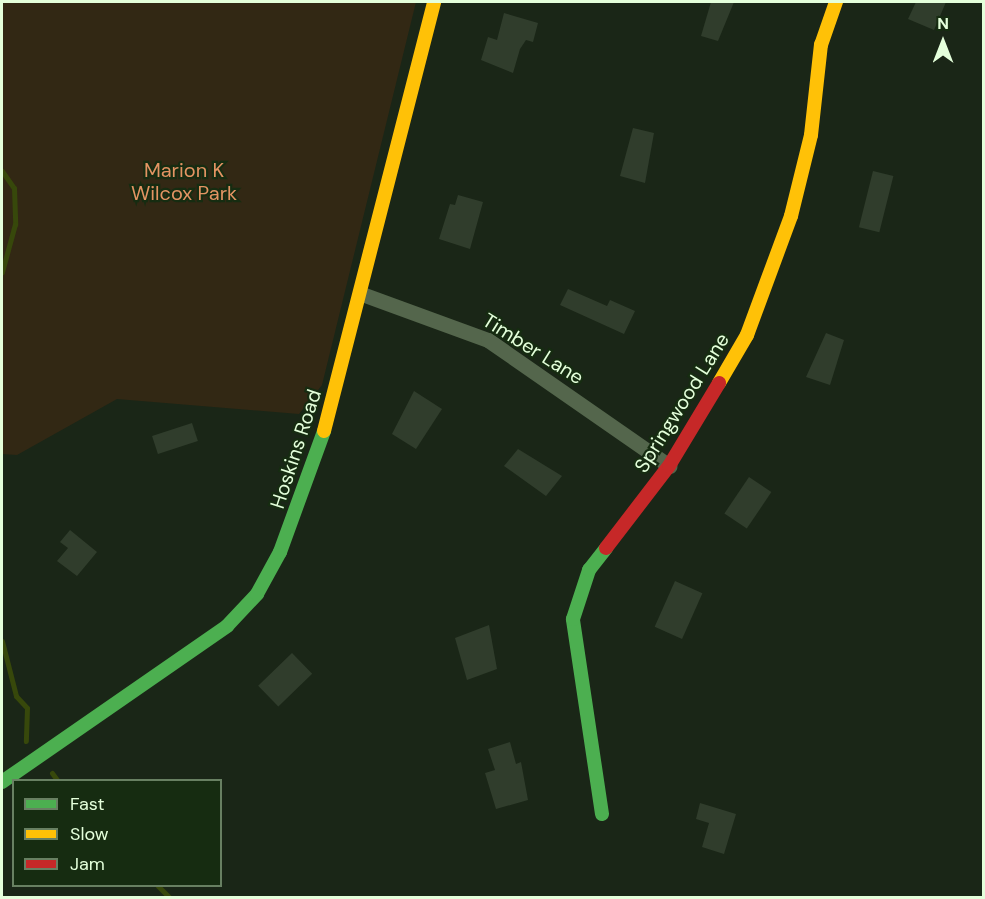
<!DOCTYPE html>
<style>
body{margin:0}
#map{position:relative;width:985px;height:899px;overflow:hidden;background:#1a2617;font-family:"DM Sans",sans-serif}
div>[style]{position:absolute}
.green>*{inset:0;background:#322814}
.stream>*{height:5px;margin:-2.5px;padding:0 2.5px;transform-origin:2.5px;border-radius:2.5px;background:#37480b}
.building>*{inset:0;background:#303d2c;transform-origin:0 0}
.street>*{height:15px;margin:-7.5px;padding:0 7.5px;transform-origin:7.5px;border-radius:7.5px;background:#54664c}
.fast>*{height:14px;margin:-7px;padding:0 7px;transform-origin:7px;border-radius:7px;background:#4caf50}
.slow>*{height:14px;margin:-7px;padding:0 7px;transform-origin:7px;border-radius:7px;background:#ffc107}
.jam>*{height:14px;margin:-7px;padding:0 7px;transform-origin:7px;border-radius:7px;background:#c62828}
span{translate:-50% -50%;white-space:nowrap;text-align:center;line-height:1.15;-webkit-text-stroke:4.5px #162c11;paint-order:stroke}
.park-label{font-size:20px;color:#e39463}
.street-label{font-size:20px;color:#e4ffdb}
.frame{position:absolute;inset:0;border:3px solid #e4ffdb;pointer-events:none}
.legend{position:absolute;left:12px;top:779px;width:210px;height:108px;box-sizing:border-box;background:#162c11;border:2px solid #688062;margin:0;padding:8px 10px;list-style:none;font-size:18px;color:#e4ffdb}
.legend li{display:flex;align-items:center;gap:12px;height:30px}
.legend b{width:30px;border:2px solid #688062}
.north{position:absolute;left:913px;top:12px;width:60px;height:60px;-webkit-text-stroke:4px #162c11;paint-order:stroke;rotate:0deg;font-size:16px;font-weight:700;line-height:24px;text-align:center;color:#e4ffdb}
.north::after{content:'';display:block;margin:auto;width:21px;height:27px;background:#e4ffdb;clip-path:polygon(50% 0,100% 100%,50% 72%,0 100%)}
</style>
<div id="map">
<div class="green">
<div style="clip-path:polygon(2px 2px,416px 2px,322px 385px,299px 414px,117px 399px,17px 455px,2px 454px)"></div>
</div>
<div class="stream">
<div style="left:2px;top:171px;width:21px;rotate:55deg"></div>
<div style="left:14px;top:188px;width:36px;rotate:88deg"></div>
<div style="left:15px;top:224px;width:50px;rotate:105.2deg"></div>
<div style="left:2px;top:641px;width:57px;rotate:75.7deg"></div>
<div style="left:16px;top:696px;width:16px;rotate:47deg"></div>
<div style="left:27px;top:708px;width:33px;rotate:92deg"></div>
<div style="left:52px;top:773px;width:9px;rotate:54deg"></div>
<div style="left:158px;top:886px;width:17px;rotate:45deg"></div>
</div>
<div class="building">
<div style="clip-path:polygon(711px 2px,734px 2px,718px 41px,701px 36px)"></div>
<div style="clip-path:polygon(916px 2px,946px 2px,934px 30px,908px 19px)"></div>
<div style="clip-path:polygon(504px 13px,538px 23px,533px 42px,526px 40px,520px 49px,513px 73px,481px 60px,488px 37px,497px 40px)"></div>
<div style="clip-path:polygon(633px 128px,654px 133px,645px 183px,620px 176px)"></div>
<div style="left:873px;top:171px;width:21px;height:58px;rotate:14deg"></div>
<div style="clip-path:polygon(458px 195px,483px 202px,470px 249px,439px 239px,450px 204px,455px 205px)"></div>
<div style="clip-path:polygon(568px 289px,607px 306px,610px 300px,635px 311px,624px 334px,560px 305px)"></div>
<div style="clip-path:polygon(826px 333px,844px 340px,830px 385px,806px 377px)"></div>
<div style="clip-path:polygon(414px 391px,442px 409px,416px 449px,392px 434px)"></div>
<div style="left:192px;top:423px;width:19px;height:42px;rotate:72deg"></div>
<div style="clip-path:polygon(518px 449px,562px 476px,546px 496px,504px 466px)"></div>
<div style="left:749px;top:477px;width:27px;height:44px;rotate:34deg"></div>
<div style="clip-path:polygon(70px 530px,97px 552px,77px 576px,57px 561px,68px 548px,60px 542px)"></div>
<div style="left:675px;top:581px;width:30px;height:50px;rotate:24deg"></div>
<div style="clip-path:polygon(489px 625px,497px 669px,467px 680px,455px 638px)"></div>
<div style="left:292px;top:653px;width:29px;height:47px;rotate:46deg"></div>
<div style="clip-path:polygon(510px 742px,516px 764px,521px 762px,528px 800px,496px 809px,485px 773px,495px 770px,488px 749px)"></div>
<div style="clip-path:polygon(700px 803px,736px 814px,724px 854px,702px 847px,709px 823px,696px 819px)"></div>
</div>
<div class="street">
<div style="left:362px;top:294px;width:134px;rotate:20.1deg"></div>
<div style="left:488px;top:340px;width:221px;rotate:34.8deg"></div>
</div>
<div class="fast">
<div style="left:2px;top:782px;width:274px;rotate:-34.7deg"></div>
<div style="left:227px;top:626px;width:44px;rotate:-46.8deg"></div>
<div style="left:257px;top:594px;width:48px;rotate:-61.3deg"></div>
<div style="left:280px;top:552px;width:129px;rotate:-70deg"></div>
<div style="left:602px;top:814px;width:197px;rotate:-98.5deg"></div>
<div style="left:573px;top:619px;width:52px;rotate:-71.9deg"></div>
<div style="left:589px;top:570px;width:28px;rotate:-52deg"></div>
</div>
<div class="slow">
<div style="left:719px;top:383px;width:56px;rotate:-59.7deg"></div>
<div style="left:747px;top:335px;width:127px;rotate:-69.7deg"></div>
<div style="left:791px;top:216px;width:83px;rotate:-76.1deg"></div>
<div style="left:811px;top:135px;width:91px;rotate:-83.7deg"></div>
<div style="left:821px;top:45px;width:46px;rotate:-70.8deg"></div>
<div style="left:324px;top:431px;width:443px;rotate:-75.6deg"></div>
</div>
<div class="jam">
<div style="left:606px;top:548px;width:103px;rotate:-52.5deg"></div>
<div style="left:669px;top:466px;width:97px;rotate:-58.9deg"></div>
</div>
<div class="park-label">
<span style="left:184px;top:182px">Marion K<br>Wilcox Park</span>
</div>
<div class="street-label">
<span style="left:533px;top:349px;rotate:32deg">Timber Lane</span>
<span style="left:682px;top:403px;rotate:-58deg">Springwood Lane</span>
<span style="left:296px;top:449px;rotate:-72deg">Hoskins Road</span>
</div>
<div class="frame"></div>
<ul class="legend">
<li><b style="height:8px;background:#4caf50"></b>Fast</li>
<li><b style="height:8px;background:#ffc107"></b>Slow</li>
<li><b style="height:8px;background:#c62828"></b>Jam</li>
</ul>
<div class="north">N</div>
</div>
